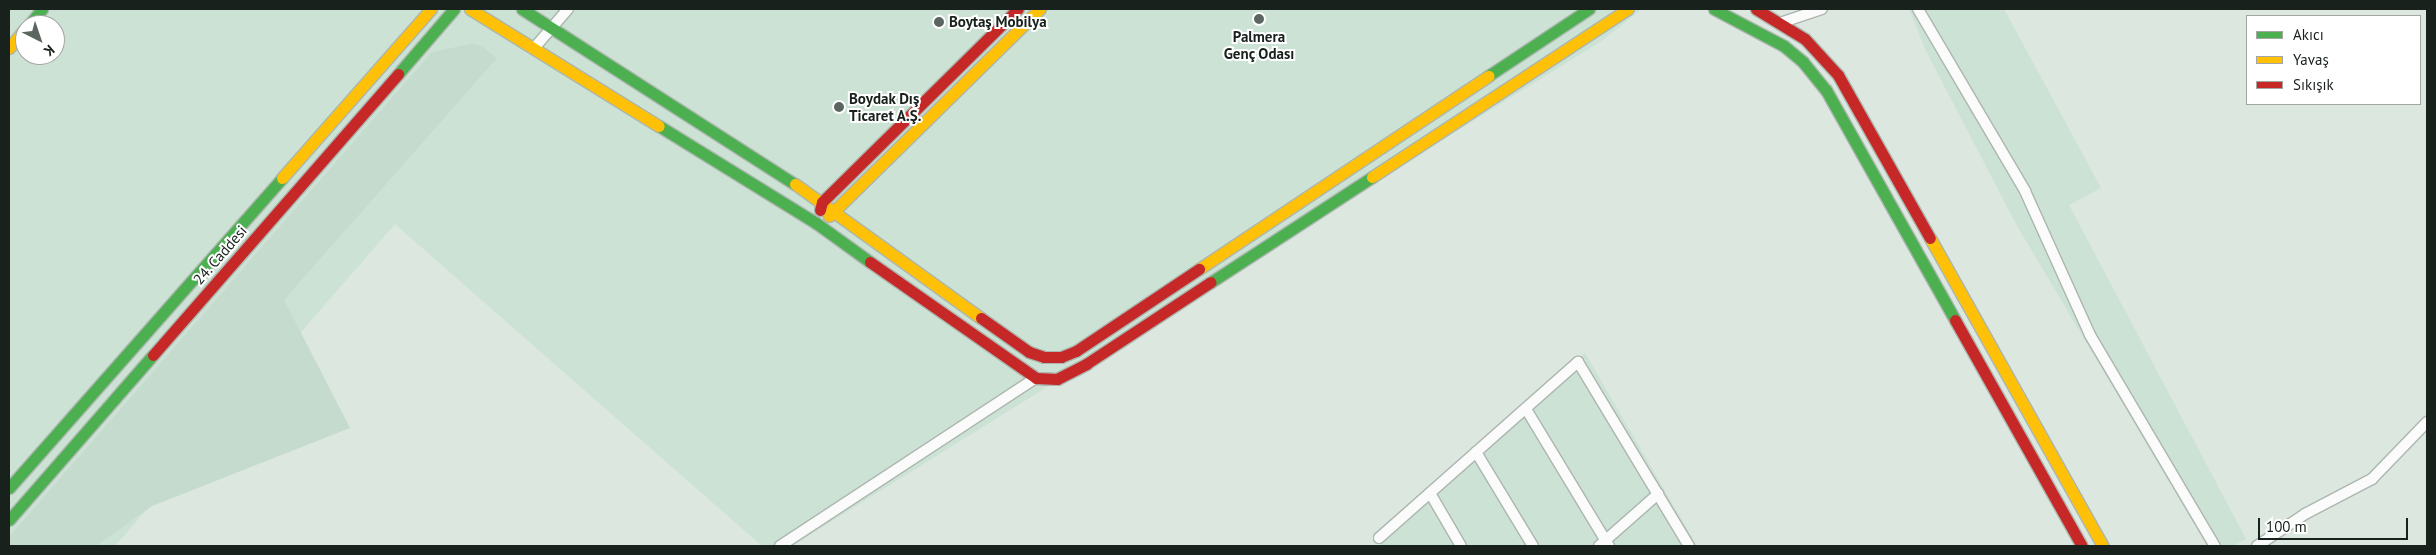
<!DOCTYPE html>
<meta charset="utf-8">
<style>
body{margin:0}
#map{position:relative;width:2436px;height:555px;overflow:hidden;background:#dbe7df;font-family:"PT Sans",sans-serif}
div>[style]{position:absolute}
.built>*{inset:0;background:#cce2d4}
.green>*{inset:0;background:#c4dbcd}
.roads{filter:drop-shadow(1px 0 #acb6af) drop-shadow(-1px 0 #acb6af) drop-shadow(0 1px #acb6af) drop-shadow(0 -1px #acb6af)}
.street>*{height:10px;margin:-5px;padding:0 5px;transform-origin:5px;border-radius:5px;background:#fafbfa}
.fast>*{height:11px;margin:-5.5px;padding:0 5.5px;transform-origin:5.5px;border-radius:5.5px;background:#4caf50}
.slow>*{height:11px;margin:-5.5px;padding:0 5.5px;transform-origin:5.5px;border-radius:5.5px;background:#ffc107}
.jam>*{height:11px;margin:-5.5px;padding:0 5.5px;transform-origin:5.5px;border-radius:5.5px;background:#c62828}
.dots>*{width:14px;height:14px;translate:-50% -50%;box-sizing:border-box;border:2px solid #fff;border-radius:50%}
span{translate:-50% -50%;white-space:nowrap;text-align:center;line-height:1.15;-webkit-text-stroke:4px #fff;paint-order:stroke}
.poi-label{font-size:15px;color:#18211c;font-weight:700}
.left{translate:0 -50%;text-align:left}
.street-label{font-size:15px;color:#18211c}
.frame{position:absolute;inset:0;border:10px solid #18211c;pointer-events:none}
.legend{position:absolute;left:2246px;top:15px;width:175px;height:90px;box-sizing:border-box;background:#fff;border:1px solid #a3a6a4;margin:0;padding:6px 9px;list-style:none;font-size:15px;color:#18211c}
.legend li{display:flex;align-items:center;gap:10px;height:25px}
.legend b{width:25px;border:1px solid #a3a6a4}
.north{position:absolute;left:15px;top:15px;width:50px;height:50px;box-sizing:border-box;background:#fff;border:1px solid #a3a6a4;border-radius:50%;rotate:139deg;font-size:14px;font-weight:700;line-height:20px;text-align:center;color:#18211c}
.north::after{content:'';display:block;margin:auto;width:18px;height:22px;background:#5c6660;clip-path:polygon(50% 0,100% 100%,50% 72%,0 100%)}
.scale{position:absolute;left:2258px;top:518px;width:150px;height:22px;box-sizing:border-box;border:2px solid #18211c;border-top:0;padding-left:6px;font-size:15px;line-height:18px;white-space:nowrap;color:#18211c;-webkit-text-stroke:4px #fff;paint-order:stroke}
</style>
<div id="map">
<div class="built">
<div style="clip-path:polygon(evenodd,9px 9px,1642px 9px,1603px 40px,792px 546px,762px 546px,395px 224px,115px 546px,9px 546px,9px 9px,25px 25px,55px 25px,55px 55px,25px 55px,25px 25px)"></div>
<div style="clip-path:polygon(1909px 9px,2004px 9px,2101px 188px,2069px 205px,2246px 539px,2233px 546px,2207px 546px,2016px 224px,1926px 51px)"></div>
<div style="clip-path:polygon(1585px 353px,1697px 546px,1381px 546px,1373px 534px)"></div>
</div>
<div class="green">
<div style="clip-path:polygon(471px 44px,482px 46px,497px 58px,284px 300px,350px 428px,152px 506px,96px 546px,9px 546px,9px 537px,432px 52px)"></div>
</div>
<div class="roads">
<div class="street">
<div style="left:1918px;top:9px;width:211px;rotate:59.5deg"></div>
<div style="left:2025px;top:191px;width:158px;rotate:65.7deg"></div>
<div style="left:2090px;top:335px;width:245px;rotate:59.4deg"></div>
<div style="left:1780px;top:23px;width:44px;rotate:-18.4deg"></div>
<div style="left:535px;top:47px;width:50px;rotate:-49deg"></div>
<div style="left:1526px;top:409px;width:160px;rotate:58.8deg"></div>
<div style="left:1476px;top:452px;width:110px;rotate:58.8deg"></div>
<div style="left:1430px;top:493px;width:61px;rotate:59.7deg"></div>
<div style="left:1379px;top:538px;width:266px;rotate:-41.5deg"></div>
<div style="left:1578px;top:362px;width:215px;rotate:58.9deg"></div>
<div style="left:780px;top:546px;width:306px;rotate:-33.3deg"></div>
<div style="left:1599px;top:546px;width:79px;rotate:-41.4deg"></div>
<div style="left:2257px;top:546px;width:58px;rotate:-33.7deg"></div>
<div style="left:2305px;top:514px;width:76px;rotate:-27.6deg"></div>
<div style="left:2372px;top:479px;width:79px;rotate:-46deg"></div>
</div>
<div class="fast">
<div style="left:522px;top:9px;width:324px;rotate:32.7deg"></div>
<div style="left:1714px;top:9px;width:79px;rotate:27.9deg"></div>
<div style="left:1784px;top:46px;width:25px;rotate:40deg"></div>
<div style="left:1803px;top:62px;width:36px;rotate:51deg"></div>
<div style="left:1826px;top:90px;width:264px;rotate:60.7deg"></div>
<div style="left:29px;top:25px;width:21px;rotate:-51deg"></div>
<div style="left:398px;top:74px;width:86px;rotate:-49.3deg"></div>
<div style="left:1488px;top:76px;width:121px;rotate:-33.6deg"></div>
<div style="left:659px;top:126px;width:185px;rotate:31.7deg"></div>
<div style="left:816px;top:223px;width:67px;rotate:35.8deg"></div>
<div style="left:1211px;top:282px;width:192px;rotate:-33.1deg"></div>
<div style="left:9px;top:488px;width:413px;rotate:-48.6deg"></div>
<div style="left:9px;top:520px;width:219px;rotate:-48.9deg"></div>
</div>
<div class="slow">
<div style="left:470px;top:9px;width:222px;rotate:31.8deg"></div>
<div style="left:9px;top:48px;width:25px;rotate:-50deg"></div>
<div style="left:1372px;top:177px;width:306px;rotate:-33.3deg"></div>
<div style="left:282px;top:178px;width:225px;rotate:-48.6deg"></div>
<div style="left:795px;top:184px;width:229px;rotate:35.8deg"></div>
<div style="left:829px;top:216px;width:296px;rotate:-44.5deg"></div>
<div style="left:1930px;top:238px;width:353px;rotate:60.7deg"></div>
<div style="left:1199px;top:269px;width:348px;rotate:-33.7deg"></div>
</div>
<div class="jam">
<div style="left:1756px;top:9px;width:57px;rotate:31.5deg"></div>
<div style="left:1805px;top:39px;width:49px;rotate:47.5deg"></div>
<div style="left:1838px;top:75px;width:187px;rotate:60.6deg"></div>
<div style="left:820px;top:210px;width:8px;rotate:-76deg"></div>
<div style="left:822px;top:202px;width:275px;rotate:-44.6deg"></div>
<div style="left:870px;top:262px;width:203px;rotate:34.9deg"></div>
<div style="left:1036px;top:378px;width:21px;rotate:3deg"></div>
<div style="left:1057px;top:379px;width:33px;rotate:-27deg"></div>
<div style="left:1086px;top:364px;width:149px;rotate:-33.3deg"></div>
<div style="left:981px;top:318px;width:59px;rotate:35.3deg"></div>
<div style="left:1029px;top:352px;width:16px;rotate:18deg"></div>
<div style="left:1044px;top:357px;width:17px"></div>
<div style="left:1061px;top:357px;width:16px;rotate:-22deg"></div>
<div style="left:1076px;top:351px;width:148px;rotate:-33.7deg"></div>
<div style="left:1955px;top:320px;width:259px;rotate:60.7deg"></div>
<div style="left:153px;top:355px;width:373px;rotate:-48.9deg"></div>
</div>
</div>
<div class="dots">
<div style="left:1259px;top:19px;background:#5c6660"></div>
<div style="left:939px;top:22px;background:#5c6660"></div>
<div style="left:839px;top:107px;background:#5c6660"></div>
</div>
<div class="poi-label">
<span class="left" style="left:949px;top:22px">Boytaş Mobilya</span>
<span style="left:1259px;top:45px">Palmera<br>Genç Odası</span>
<span class="left" style="left:849px;top:107px">Boydak Dış<br>Ticaret A.Ş.</span>
</div>
<div class="street-label">
<span style="left:220px;top:255px;rotate:-49deg">24. Caddesi</span>
</div>
<div class="frame"></div>
<ul class="legend">
<li><b style="height:6px;background:#4caf50"></b>Akıcı</li>
<li><b style="height:6px;background:#ffc107"></b>Yavaş</li>
<li><b style="height:6px;background:#c62828"></b>Sıkışık</li>
</ul>
<div class="north">K</div>
<div class="scale">100 m</div>
</div>
